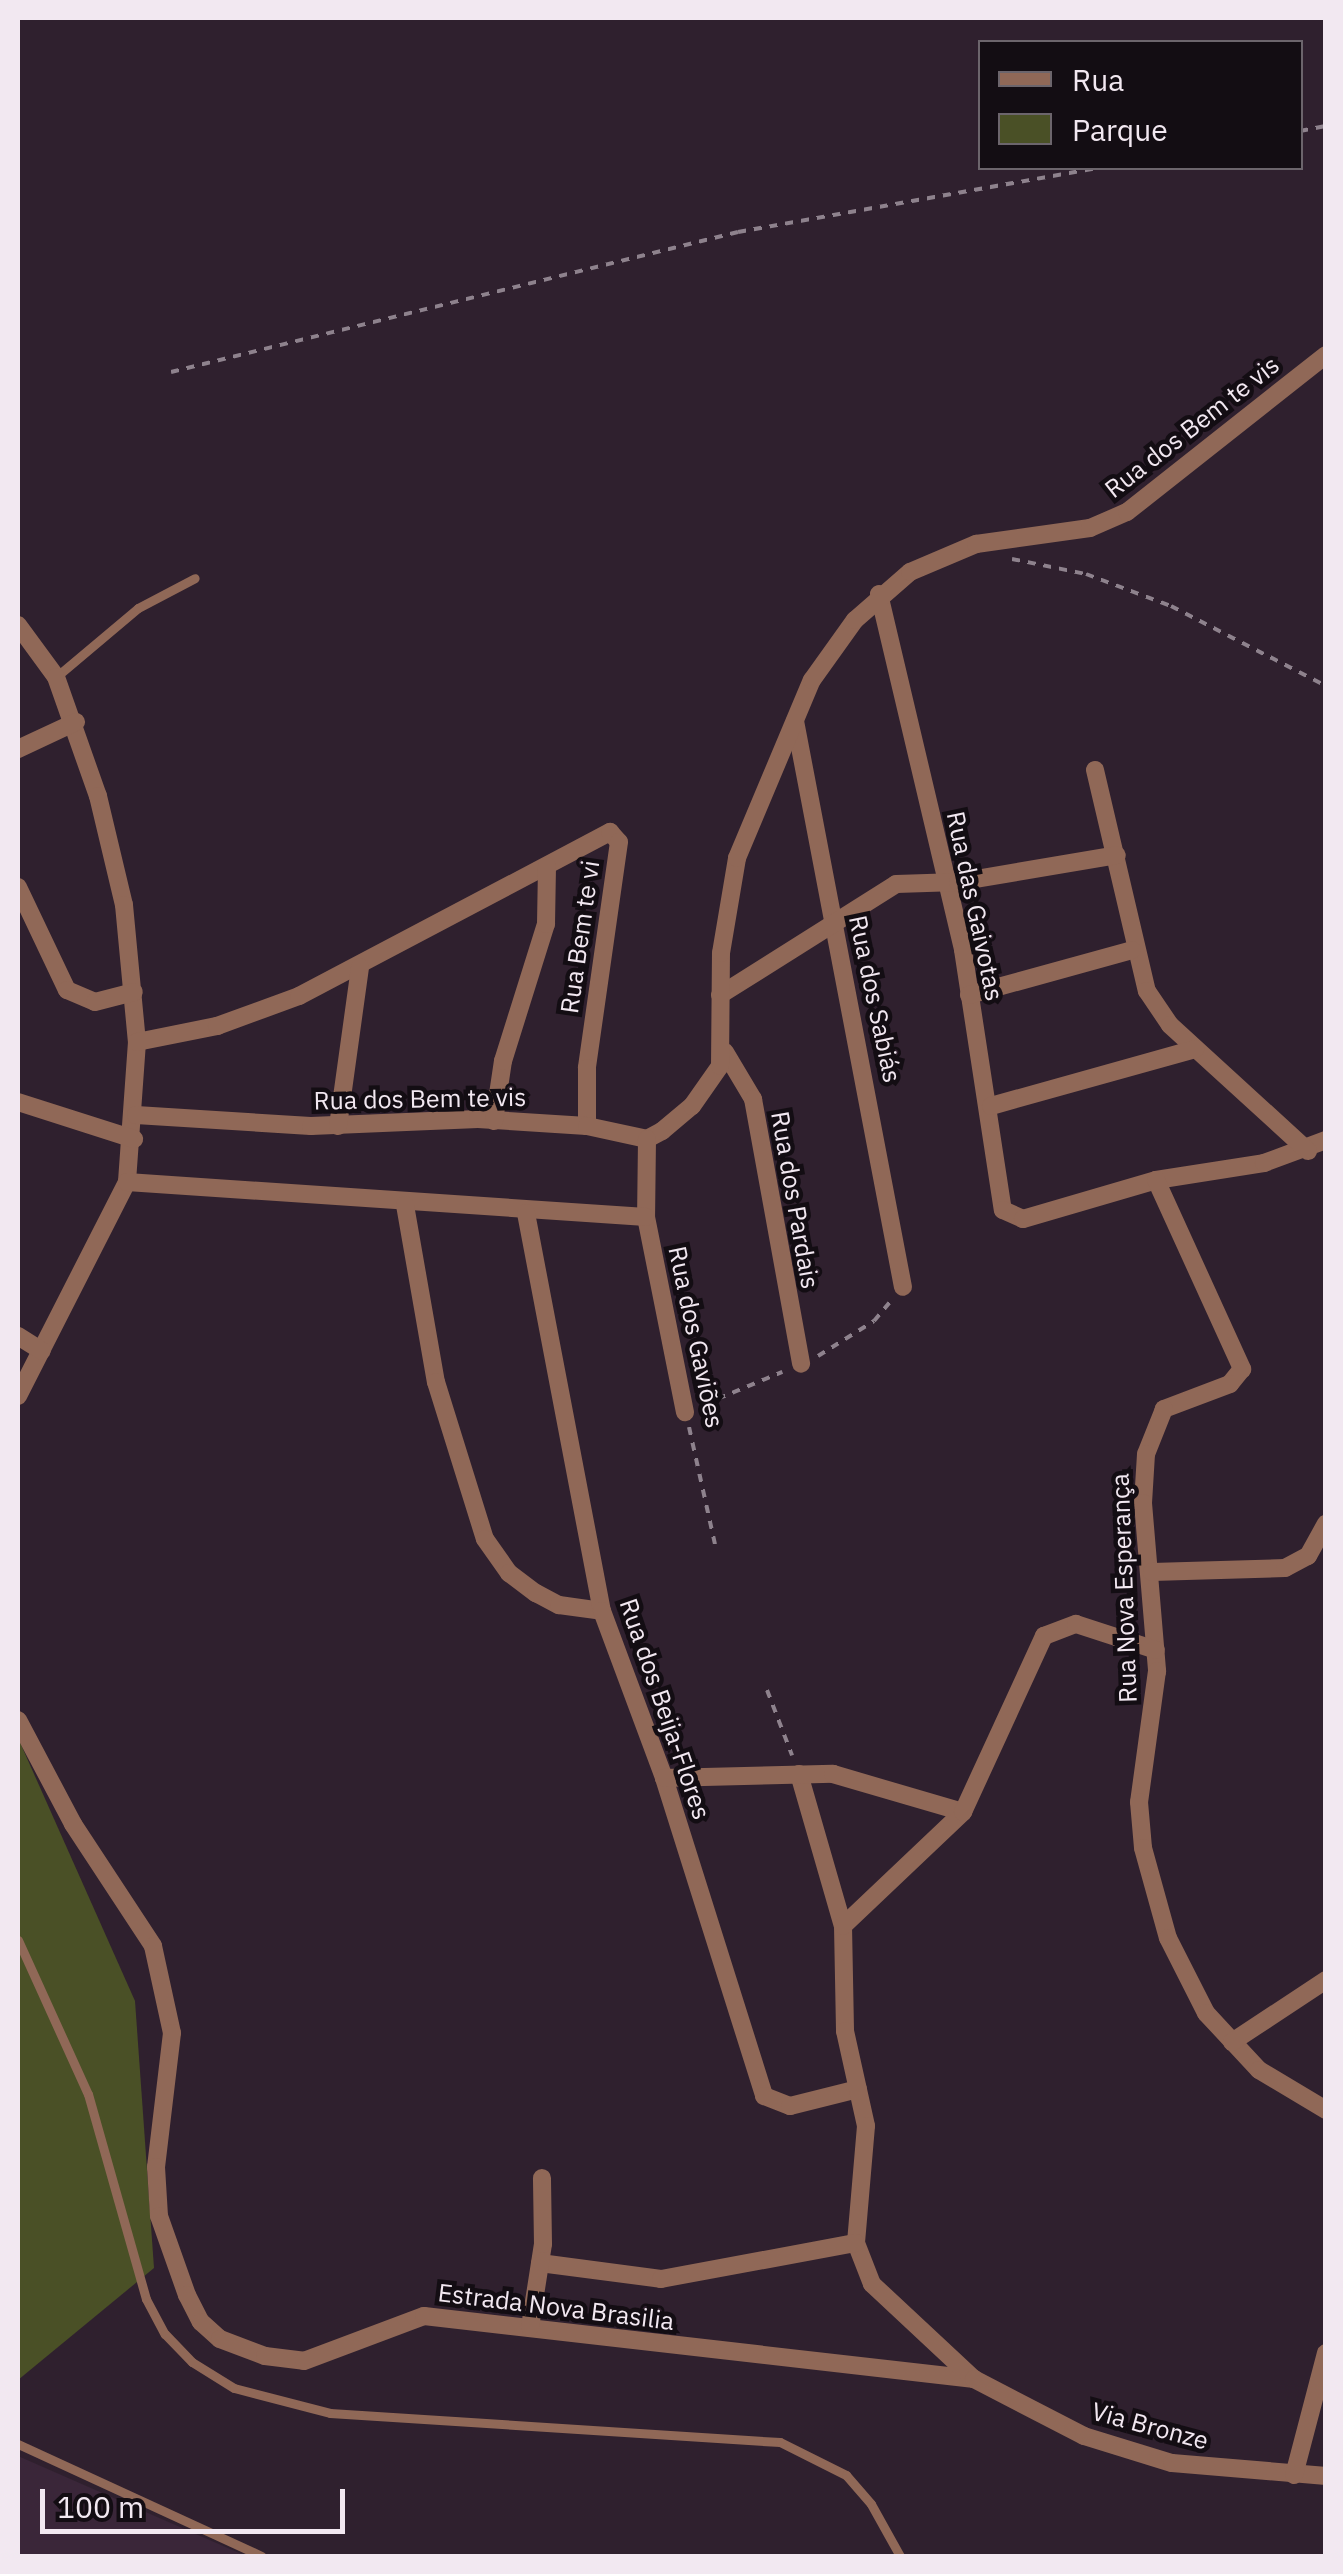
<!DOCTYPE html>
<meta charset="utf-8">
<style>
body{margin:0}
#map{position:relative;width:1343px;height:2574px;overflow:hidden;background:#2f202e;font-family:"IBM Plex Sans",sans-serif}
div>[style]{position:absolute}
.built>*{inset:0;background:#3a2639}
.green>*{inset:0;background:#4a5026}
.path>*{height:4px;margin-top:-2px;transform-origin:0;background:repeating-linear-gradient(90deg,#8e828d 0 8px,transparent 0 16px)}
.lane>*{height:9px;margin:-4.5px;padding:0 4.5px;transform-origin:4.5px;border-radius:4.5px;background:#906857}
.street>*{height:18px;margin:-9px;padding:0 9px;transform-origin:9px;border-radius:9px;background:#906857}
span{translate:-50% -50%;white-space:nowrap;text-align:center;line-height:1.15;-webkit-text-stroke:9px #130d13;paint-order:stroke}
.street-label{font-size:25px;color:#f2e8f1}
.frame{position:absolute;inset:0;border:20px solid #f2e8f1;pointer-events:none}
.legend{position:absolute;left:978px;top:40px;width:325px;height:130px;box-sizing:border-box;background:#130d13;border:2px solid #6c656c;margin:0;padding:12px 18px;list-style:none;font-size:30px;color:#f2e8f1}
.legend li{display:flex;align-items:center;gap:20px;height:50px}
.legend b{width:50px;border:2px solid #6c656c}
.scale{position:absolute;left:40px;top:2489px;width:305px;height:45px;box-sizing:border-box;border:5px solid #f2e8f1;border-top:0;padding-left:12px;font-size:30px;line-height:35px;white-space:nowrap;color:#f2e8f1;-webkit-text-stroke:8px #130d13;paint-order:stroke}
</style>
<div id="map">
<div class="built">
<div style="clip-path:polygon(18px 2456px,246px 2556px,18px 2556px)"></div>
</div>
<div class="green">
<div style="clip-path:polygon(18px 1738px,135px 2001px,154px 2268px,18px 2380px)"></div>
</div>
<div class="path">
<div style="left:1300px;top:131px;width:26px;rotate:-11deg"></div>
<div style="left:171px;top:372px;width:584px;rotate:-13.87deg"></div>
<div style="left:738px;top:232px;width:365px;rotate:-10.1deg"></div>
<div style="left:1012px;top:559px;width:76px;rotate:11.5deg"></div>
<div style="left:1086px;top:574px;width:91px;rotate:20.6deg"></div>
<div style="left:1171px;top:606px;width:174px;rotate:27.3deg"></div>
<div style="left:818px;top:1356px;width:66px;rotate:-32deg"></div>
<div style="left:874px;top:1321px;width:25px;rotate:-50deg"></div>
<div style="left:703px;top:1405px;width:86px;rotate:-22.7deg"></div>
<div style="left:689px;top:1427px;width:120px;rotate:77.5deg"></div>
<div style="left:767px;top:1690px;width:70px;rotate:69deg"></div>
</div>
<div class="lane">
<div style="left:56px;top:677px;width:107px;rotate:-40.1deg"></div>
<div style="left:138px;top:608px;width:64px;rotate:-27.8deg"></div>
<div style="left:18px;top:1940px;width:169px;rotate:65.6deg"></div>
<div style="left:88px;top:2094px;width:213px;rotate:74.2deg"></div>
<div style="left:146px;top:2299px;width:40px;rotate:62deg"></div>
<div style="left:165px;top:2334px;width:39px;rotate:46deg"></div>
<div style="left:192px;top:2362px;width:49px;rotate:31.8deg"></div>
<div style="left:234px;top:2388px;width:99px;rotate:14.6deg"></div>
<div style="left:330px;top:2413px;width:451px;rotate:3.7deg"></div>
<div style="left:780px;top:2442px;width:74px;rotate:26.6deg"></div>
<div style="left:846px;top:2475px;width:38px;rotate:49deg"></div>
<div style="left:871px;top:2504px;width:60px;rotate:60.9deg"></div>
<div style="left:18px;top:2444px;width:268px;rotate:24.7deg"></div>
</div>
<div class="street">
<div style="left:879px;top:594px;width:366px;rotate:76.7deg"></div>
<div style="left:963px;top:950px;width:263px;rotate:81.3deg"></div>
<div style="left:1003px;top:1210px;width:22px;rotate:24deg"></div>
<div style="left:1023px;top:1219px;width:139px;rotate:-16.3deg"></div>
<div style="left:1156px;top:1180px;width:109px;rotate:-8.9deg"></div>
<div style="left:1264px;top:1163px;width:66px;rotate:-20.4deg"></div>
<div style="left:18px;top:625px;width:64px;rotate:53.8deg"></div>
<div style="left:56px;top:677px;width:126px;rotate:70.6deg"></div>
<div style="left:98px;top:796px;width:112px;rotate:76.6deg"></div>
<div style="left:124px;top:905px;width:138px;rotate:84.6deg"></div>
<div style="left:137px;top:1042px;width:140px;rotate:94.1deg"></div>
<div style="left:127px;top:1182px;width:240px;rotate:117deg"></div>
<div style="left:795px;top:721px;width:576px;rotate:79.2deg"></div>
<div style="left:18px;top:749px;width:64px;rotate:-25deg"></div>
<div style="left:1095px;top:770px;width:227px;rotate:76.8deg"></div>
<div style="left:1147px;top:991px;width:41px;rotate:55.9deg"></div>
<div style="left:1170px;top:1025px;width:187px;rotate:42.4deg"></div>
<div style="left:18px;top:887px;width:114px;rotate:64.6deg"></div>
<div style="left:67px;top:990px;width:30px;rotate:23deg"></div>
<div style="left:95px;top:1002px;width:40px;rotate:-14.4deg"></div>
<div style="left:720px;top:995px;width:208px;rotate:-32.2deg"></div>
<div style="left:896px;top:884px;width:62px;rotate:-1.8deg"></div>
<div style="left:958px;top:882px;width:161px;rotate:-9.6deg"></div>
<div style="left:969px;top:995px;width:169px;rotate:-15.4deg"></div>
<div style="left:137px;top:1042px;width:82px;rotate:-11.3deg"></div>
<div style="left:217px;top:1026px;width:87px;rotate:-20.1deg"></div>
<div style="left:299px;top:996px;width:352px;rotate:-27.8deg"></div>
<div style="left:610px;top:832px;width:13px;rotate:48deg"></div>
<div style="left:619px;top:842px;width:228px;rotate:98.1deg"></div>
<div style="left:587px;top:1068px;width:58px;rotate:90deg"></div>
<div style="left:725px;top:1052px;width:55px;rotate:59.2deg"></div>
<div style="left:753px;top:1099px;width:269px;rotate:79.7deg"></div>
<div style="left:18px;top:1102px;width:122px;rotate:17.7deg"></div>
<div style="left:991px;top:1106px;width:212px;rotate:-15.6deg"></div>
<div style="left:136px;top:1115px;width:175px;rotate:3.6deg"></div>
<div style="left:311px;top:1126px;width:167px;rotate:-2.4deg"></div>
<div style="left:478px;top:1119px;width:109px;rotate:3.7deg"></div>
<div style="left:587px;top:1126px;width:61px;rotate:12.2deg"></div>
<div style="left:647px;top:1139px;width:17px;rotate:-28deg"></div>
<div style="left:662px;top:1131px;width:39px;rotate:-40deg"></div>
<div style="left:692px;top:1106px;width:49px;rotate:-55deg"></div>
<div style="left:720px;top:1066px;width:113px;rotate:-89.5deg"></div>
<div style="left:721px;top:953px;width:96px;rotate:-80.4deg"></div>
<div style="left:737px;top:858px;width:193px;rotate:-67.2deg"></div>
<div style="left:812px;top:680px;width:74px;rotate:-54.4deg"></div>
<div style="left:855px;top:620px;width:73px;rotate:-41.1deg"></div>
<div style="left:910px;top:572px;width:72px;rotate:-23deg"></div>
<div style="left:976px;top:544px;width:115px;rotate:-8deg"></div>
<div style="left:1090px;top:528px;width:40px;rotate:-23.4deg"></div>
<div style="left:1127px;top:512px;width:253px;rotate:-38.3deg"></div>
<div style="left:494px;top:1121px;width:61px;rotate:-81.5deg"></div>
<div style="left:503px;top:1061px;width:144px;rotate:-72.6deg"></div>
<div style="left:546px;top:924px;width:58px;rotate:-89deg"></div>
<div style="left:338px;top:1126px;width:160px;rotate:-82.1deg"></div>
<div style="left:647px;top:1139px;width:78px;rotate:90.7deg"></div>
<div style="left:646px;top:1217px;width:199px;rotate:78.7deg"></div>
<div style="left:1156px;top:1180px;width:208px;rotate:65.5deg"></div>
<div style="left:1242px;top:1369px;width:19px;rotate:129deg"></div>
<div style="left:1230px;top:1384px;width:71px;rotate:159.3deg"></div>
<div style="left:1164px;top:1409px;width:48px;rotate:111.8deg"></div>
<div style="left:1146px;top:1454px;width:49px;rotate:93.5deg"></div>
<div style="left:1143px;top:1503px;width:169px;rotate:85.2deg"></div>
<div style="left:1157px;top:1671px;width:132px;rotate:97.8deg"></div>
<div style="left:1139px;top:1802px;width:46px;rotate:85deg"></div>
<div style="left:1143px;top:1848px;width:93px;rotate:74.5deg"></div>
<div style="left:1168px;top:1938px;width:84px;rotate:63.1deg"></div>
<div style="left:1206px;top:2013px;width:78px;rotate:47.1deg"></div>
<div style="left:1259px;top:2070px;width:78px;rotate:30.8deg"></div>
<div style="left:127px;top:1182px;width:520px;rotate:3.86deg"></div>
<div style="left:405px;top:1205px;width:180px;rotate:80.1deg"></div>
<div style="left:436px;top:1382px;width:164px;rotate:72.7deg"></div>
<div style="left:485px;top:1539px;width:42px;rotate:54.8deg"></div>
<div style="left:509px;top:1573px;width:34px;rotate:37deg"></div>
<div style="left:536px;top:1593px;width:26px;rotate:28deg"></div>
<div style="left:559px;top:1605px;width:43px;rotate:7.9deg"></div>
<div style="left:526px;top:1213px;width:405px;rotate:79.2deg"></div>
<div style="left:602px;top:1611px;width:178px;rotate:69.6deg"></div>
<div style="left:664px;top:1778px;width:333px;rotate:72.5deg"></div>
<div style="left:764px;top:2096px;width:28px;rotate:21deg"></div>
<div style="left:790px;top:2106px;width:70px;rotate:-14deg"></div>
<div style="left:18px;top:1336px;width:28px;rotate:32deg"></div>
<div style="left:1152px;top:1572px;width:133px;rotate:-1.7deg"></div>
<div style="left:1285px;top:1568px;width:26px;rotate:-28deg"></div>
<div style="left:1308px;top:1556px;width:37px;rotate:-61deg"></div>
<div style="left:18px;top:1720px;width:118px;rotate:62.1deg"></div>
<div style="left:73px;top:1824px;width:146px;rotate:56.7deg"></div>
<div style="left:153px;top:1946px;width:89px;rotate:77.7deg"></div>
<div style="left:172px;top:2033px;width:135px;rotate:96.8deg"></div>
<div style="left:156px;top:2167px;width:49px;rotate:86.5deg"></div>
<div style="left:159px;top:2216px;width:84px;rotate:70.5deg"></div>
<div style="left:187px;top:2295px;width:30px;rotate:63deg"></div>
<div style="left:201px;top:2322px;width:25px;rotate:42deg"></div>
<div style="left:220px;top:2339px;width:48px;rotate:20.7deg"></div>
<div style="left:265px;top:2356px;width:39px;rotate:7deg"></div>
<div style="left:304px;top:2361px;width:128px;rotate:-20.6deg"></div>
<div style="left:424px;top:2316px;width:554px;rotate:6.53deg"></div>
<div style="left:799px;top:1774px;width:158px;rotate:73.9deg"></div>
<div style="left:843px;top:1926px;width:105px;rotate:88.9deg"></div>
<div style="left:845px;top:2031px;width:97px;rotate:77.5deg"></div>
<div style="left:866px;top:2126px;width:117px;rotate:94.9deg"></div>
<div style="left:856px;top:2243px;width:44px;rotate:68.7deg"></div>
<div style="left:872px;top:2284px;width:139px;rotate:43deg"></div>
<div style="left:974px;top:2379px;width:124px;rotate:27.4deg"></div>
<div style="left:1084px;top:2436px;width:92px;rotate:17.1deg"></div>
<div style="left:1172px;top:2463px;width:155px;rotate:4.8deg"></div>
<div style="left:664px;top:1778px;width:169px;rotate:-1.4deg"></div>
<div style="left:833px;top:1774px;width:135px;rotate:16.3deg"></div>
<div style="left:843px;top:1926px;width:166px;rotate:-43.5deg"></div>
<div style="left:963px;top:1812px;width:194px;rotate:-65.3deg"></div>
<div style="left:1044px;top:1636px;width:34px;rotate:-21deg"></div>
<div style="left:1076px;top:1624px;width:84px;rotate:18deg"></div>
<div style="left:1232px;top:2042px;width:113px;rotate:-33.4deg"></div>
<div style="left:540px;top:2263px;width:122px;rotate:7.5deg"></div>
<div style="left:661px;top:2279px;width:198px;rotate:-10.5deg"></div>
<div style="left:530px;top:2327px;width:84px;rotate:-81.1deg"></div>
<div style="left:543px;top:2244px;width:66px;rotate:-90.9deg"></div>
<div style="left:1294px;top:2475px;width:126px;rotate:-75.3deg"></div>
</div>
<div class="street-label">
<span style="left:1192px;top:427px;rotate:-38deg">Rua dos Bem te vis</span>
<span style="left:975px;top:906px;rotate:78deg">Rua das Gaivotas</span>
<span style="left:580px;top:937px;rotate:-82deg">Rua Bem te vi</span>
<span style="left:875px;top:999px;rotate:78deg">Rua dos Sabiás</span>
<span style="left:420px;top:1099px;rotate:-1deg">Rua dos Bem te vis</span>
<span style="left:795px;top:1200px;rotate:80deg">Rua dos Pardais</span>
<span style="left:696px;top:1337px;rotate:78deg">Rua dos Gaviões</span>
<span style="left:1124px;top:1588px;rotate:-92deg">Rua Nova Esperança</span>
<span style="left:665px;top:1709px;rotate:71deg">Rua dos Beija-Flores</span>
<span style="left:556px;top:2307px;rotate:7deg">Estrada Nova Brasilia</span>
<span style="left:1150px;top:2426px;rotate:15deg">Via Bronze</span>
</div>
<div class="frame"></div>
<ul class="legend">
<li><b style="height:12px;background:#906857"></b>Rua</li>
<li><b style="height:28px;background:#4a5026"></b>Parque</li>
</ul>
<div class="scale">100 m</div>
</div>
